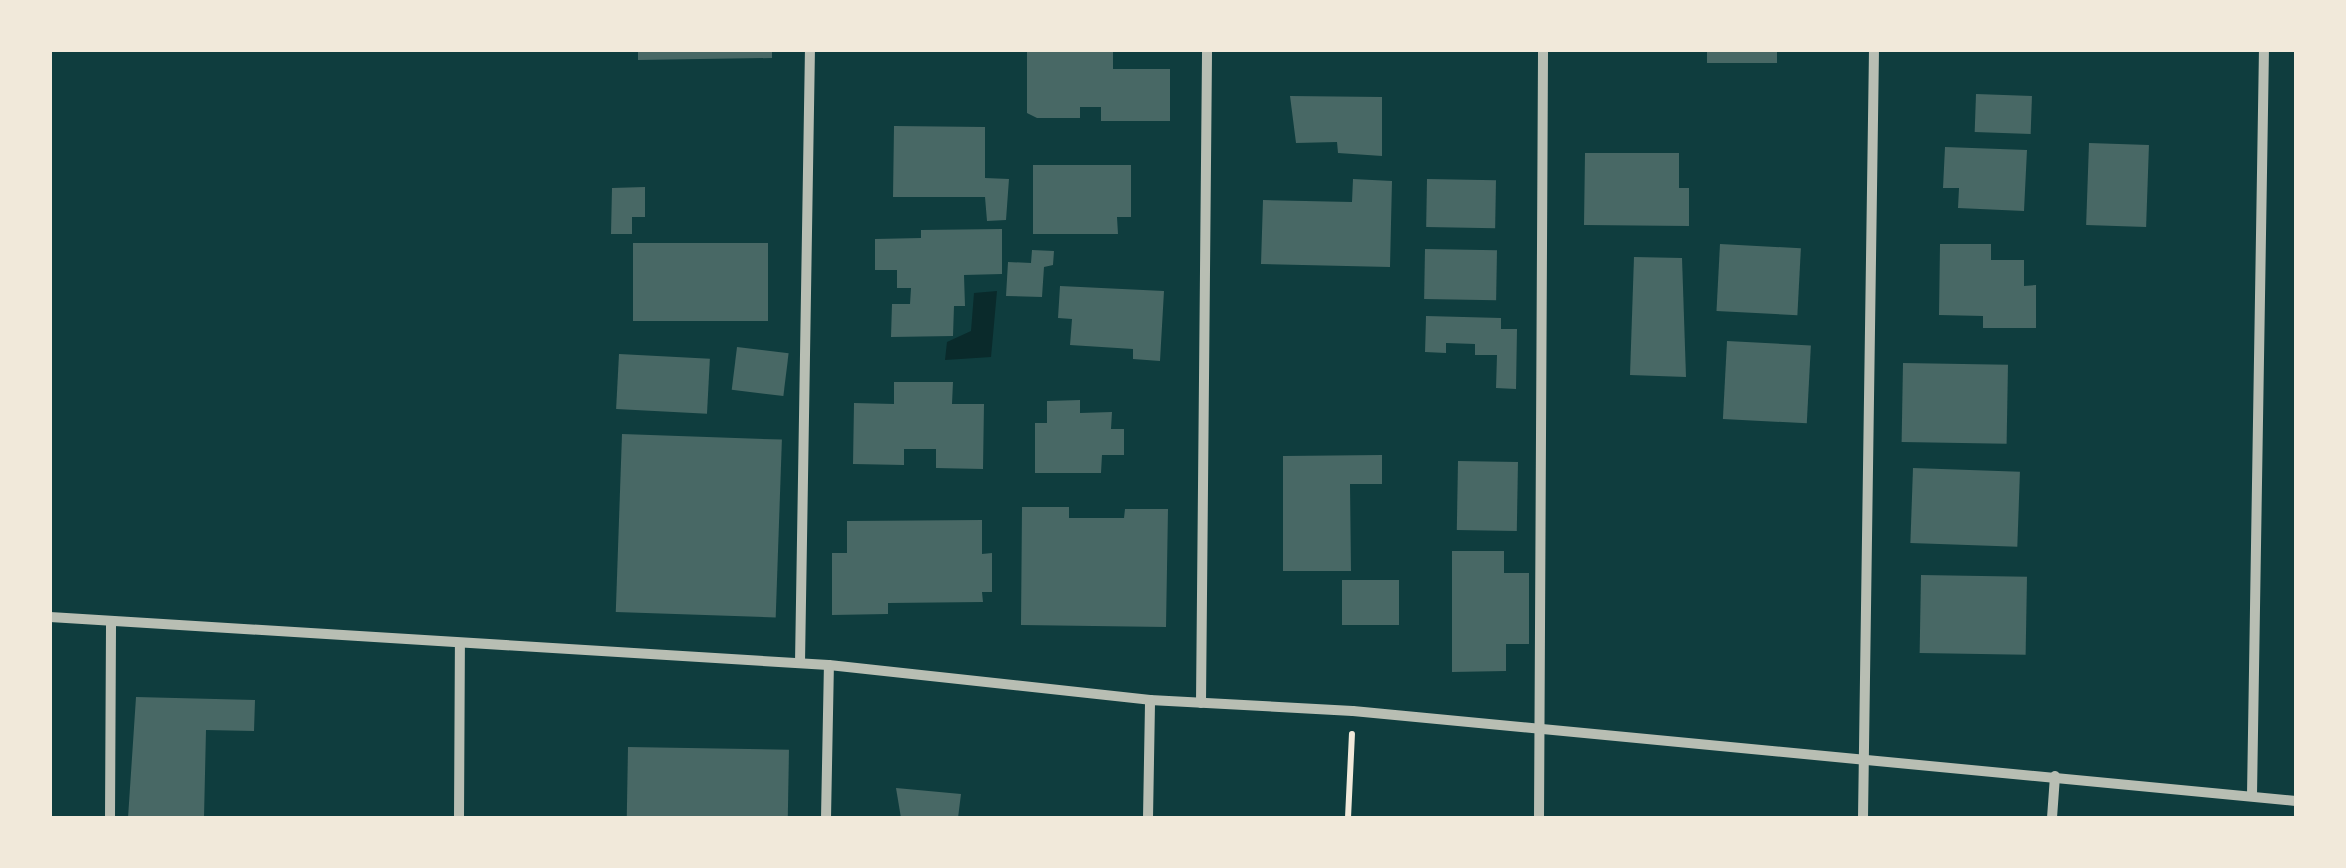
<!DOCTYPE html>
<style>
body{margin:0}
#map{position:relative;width:2346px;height:868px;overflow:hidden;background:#0f3d3e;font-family:"Space Grotesk",sans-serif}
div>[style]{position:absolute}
.water>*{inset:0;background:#0a2a2b}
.building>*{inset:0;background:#486865;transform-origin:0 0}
.path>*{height:6px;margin:-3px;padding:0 3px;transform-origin:3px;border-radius:3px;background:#f1e9da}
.minor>*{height:10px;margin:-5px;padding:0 5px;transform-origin:5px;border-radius:5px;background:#b8beb3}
span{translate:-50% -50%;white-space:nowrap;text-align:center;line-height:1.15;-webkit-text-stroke:10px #f1e9da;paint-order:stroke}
.frame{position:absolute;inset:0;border:52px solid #f1e9da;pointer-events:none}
</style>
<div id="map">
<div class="water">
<div style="clip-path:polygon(997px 291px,991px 357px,945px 360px,947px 342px,971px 331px,974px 293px)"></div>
</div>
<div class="building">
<div style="clip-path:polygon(638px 50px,772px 50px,772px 58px,638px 60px)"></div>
<div style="clip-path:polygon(1027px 50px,1113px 50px,1113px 69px,1170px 69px,1170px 121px,1101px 121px,1101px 107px,1080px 107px,1080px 118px,1037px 118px,1027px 113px)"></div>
<div style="left:1707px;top:50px;width:70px;height:13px"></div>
<div style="left:1976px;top:94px;width:56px;height:38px;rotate:2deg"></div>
<div style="clip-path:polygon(1290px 96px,1382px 97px,1382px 156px,1338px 153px,1337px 142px,1296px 143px)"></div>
<div style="clip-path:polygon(894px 126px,985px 127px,985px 178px,1009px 179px,1006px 220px,987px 221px,985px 197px,893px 197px)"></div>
<div style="left:2089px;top:143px;width:60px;height:82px;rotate:2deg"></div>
<div style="clip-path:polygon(1945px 147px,2027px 150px,2024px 211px,1958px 208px,1959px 188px,1943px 188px)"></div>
<div style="clip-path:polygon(1585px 153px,1679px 153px,1679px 188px,1689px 188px,1689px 226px,1584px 225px)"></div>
<div style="clip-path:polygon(1033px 165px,1131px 165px,1131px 217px,1117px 217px,1118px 234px,1033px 234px)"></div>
<div style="clip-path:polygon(1353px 179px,1392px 181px,1390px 267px,1261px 264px,1263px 200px,1352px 202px)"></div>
<div style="left:1427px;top:179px;width:69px;height:48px;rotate:1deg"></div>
<div style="clip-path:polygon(645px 187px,645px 217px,632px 217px,632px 234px,611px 234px,612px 188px)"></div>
<div style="clip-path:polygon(1002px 229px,1002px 274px,964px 275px,965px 306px,954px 306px,953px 336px,891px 337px,892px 304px,910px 304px,911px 288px,897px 288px,897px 270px,875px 270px,875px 239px,921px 238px,921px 230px)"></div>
<div style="left:633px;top:243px;width:135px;height:78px"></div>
<div style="left:1720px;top:244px;width:81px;height:67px;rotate:3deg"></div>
<div style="clip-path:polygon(1940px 244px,1991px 244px,1991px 260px,2024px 260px,2024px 286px,2036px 285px,2036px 328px,1983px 328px,1983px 316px,1939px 315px)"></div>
<div style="left:1425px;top:249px;width:72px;height:50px;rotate:1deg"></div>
<div style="clip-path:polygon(1032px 250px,1054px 251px,1053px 265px,1044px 267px,1042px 297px,1006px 296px,1008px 262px,1031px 263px)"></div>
<div style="clip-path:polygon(1634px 257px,1682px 258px,1686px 377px,1630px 375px)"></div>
<div style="clip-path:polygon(1060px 286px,1164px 291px,1160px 361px,1133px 359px,1133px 349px,1070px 345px,1072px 319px,1058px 318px)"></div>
<div style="clip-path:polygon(1426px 316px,1501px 318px,1501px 329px,1517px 329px,1516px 389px,1496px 388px,1497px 355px,1475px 355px,1475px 344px,1446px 343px,1446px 353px,1425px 352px)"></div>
<div style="left:1727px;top:341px;width:84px;height:78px;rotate:3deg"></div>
<div style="left:737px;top:347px;width:52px;height:43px;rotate:7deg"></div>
<div style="left:619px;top:354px;width:91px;height:55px;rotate:3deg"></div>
<div style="left:1903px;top:363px;width:105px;height:79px;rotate:1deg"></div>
<div style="clip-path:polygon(894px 382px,953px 382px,952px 404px,984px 404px,983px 469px,936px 468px,936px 449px,904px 449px,904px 465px,853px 464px,854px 403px,894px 404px)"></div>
<div style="clip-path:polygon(1080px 400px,1080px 413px,1112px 412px,1111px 429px,1124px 429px,1124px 455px,1102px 455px,1101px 473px,1035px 473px,1035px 423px,1047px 423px,1047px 401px)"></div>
<div style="left:622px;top:434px;width:160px;height:178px;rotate:2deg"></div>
<div style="clip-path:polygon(1382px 455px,1382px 484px,1350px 484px,1351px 571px,1283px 571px,1283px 456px)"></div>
<div style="left:1458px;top:461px;width:60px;height:69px;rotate:1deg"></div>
<div style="left:1913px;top:468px;width:107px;height:75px;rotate:2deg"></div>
<div style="clip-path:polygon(1022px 507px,1069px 507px,1069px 518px,1124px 518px,1125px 509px,1168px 509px,1166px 627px,1021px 625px)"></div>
<div style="clip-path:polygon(982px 520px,982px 554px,992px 553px,992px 592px,982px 592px,983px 602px,888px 603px,888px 614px,832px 615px,832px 553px,847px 553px,847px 521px)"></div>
<div style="clip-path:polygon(1452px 551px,1504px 551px,1504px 573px,1529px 573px,1529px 644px,1506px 644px,1506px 671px,1452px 672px)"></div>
<div style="left:1921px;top:575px;width:106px;height:78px;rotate:1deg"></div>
<div style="left:1342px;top:580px;width:57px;height:45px"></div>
<div style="clip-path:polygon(136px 697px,255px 700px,254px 731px,206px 730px,204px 818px,128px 818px)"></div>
<div style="left:628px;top:747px;width:161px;height:71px;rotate:1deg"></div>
<div style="clip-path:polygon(896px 788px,961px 794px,958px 818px,901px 818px)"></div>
</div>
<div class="path">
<div style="left:1348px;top:818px;width:84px;rotate:-87.3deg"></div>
</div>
<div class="minor">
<div style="left:50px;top:617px;width:780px;rotate:3.53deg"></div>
<div style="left:829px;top:665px;width:323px;rotate:6.2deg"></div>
<div style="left:1150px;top:700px;width:203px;rotate:3.1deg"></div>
<div style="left:1353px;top:711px;width:947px;rotate:5.45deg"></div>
<div style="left:800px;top:663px;width:613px;rotate:-89.07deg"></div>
<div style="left:1201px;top:703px;width:653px;rotate:-89.47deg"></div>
<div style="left:2252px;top:795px;width:745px;rotate:-89.08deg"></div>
<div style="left:110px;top:818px;width:196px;rotate:-89.7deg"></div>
<div style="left:459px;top:818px;width:175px;rotate:-89.7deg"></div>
<div style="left:826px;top:818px;width:153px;rotate:-88.9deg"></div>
<div style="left:1148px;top:818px;width:118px;rotate:-89deg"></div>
<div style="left:1539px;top:818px;width:768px;rotate:-89.7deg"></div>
<div style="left:1863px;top:818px;width:768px;rotate:-89.18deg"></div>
<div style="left:2052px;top:818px;width:42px;rotate:-85.9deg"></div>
</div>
<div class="frame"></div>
</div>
